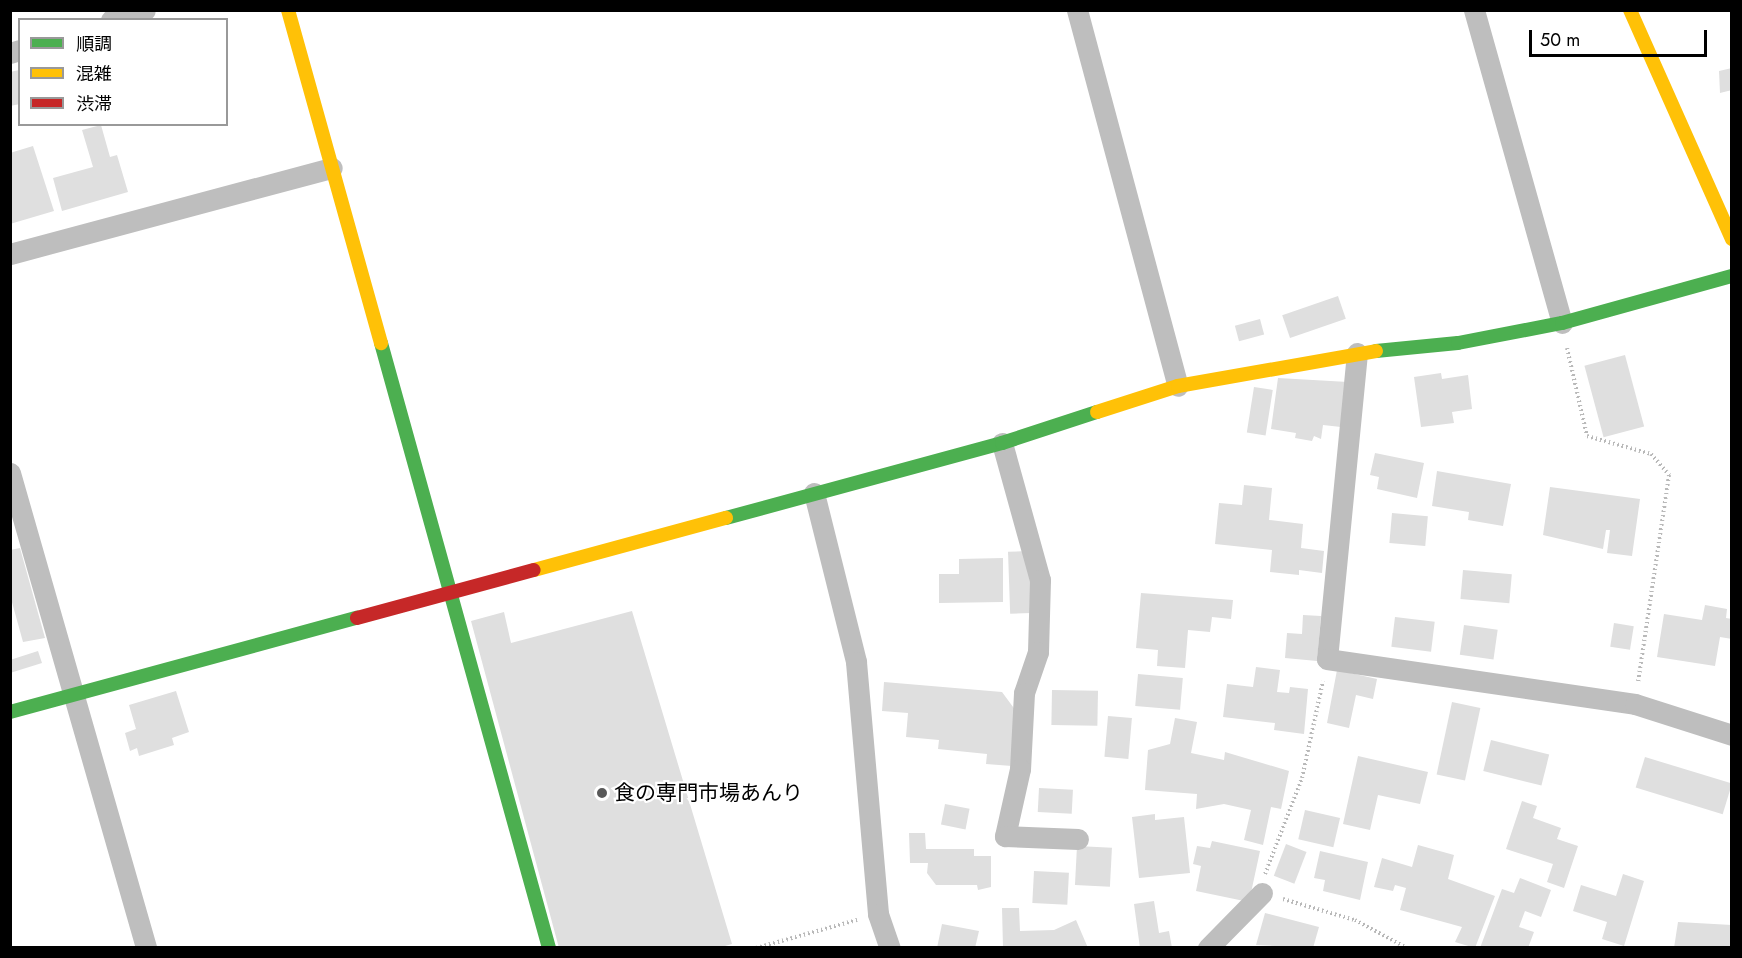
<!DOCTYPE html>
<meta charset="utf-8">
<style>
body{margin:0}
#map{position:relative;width:1742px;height:958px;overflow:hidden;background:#fff;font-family:Jost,"Noto Sans JP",sans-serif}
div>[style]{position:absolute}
.building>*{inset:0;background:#dfdfdf;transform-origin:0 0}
.path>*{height:4px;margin-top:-2px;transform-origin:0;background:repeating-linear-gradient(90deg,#b9b9b9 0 1.5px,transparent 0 4.5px)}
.street>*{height:21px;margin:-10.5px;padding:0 10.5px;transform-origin:10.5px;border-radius:10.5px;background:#bebebe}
.fast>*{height:14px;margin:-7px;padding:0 7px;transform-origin:7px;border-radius:7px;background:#4caf50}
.slow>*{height:14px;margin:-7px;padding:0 7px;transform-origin:7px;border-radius:7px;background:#ffc107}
.jam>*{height:14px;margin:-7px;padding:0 7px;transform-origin:7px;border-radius:7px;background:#c62828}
.dots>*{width:16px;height:16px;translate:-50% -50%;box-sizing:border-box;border:3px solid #fff;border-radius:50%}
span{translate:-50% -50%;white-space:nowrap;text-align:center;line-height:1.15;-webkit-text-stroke:4.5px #fff;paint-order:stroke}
.poi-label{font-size:21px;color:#000}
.left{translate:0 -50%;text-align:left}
.frame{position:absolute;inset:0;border:12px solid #000;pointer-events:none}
.legend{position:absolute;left:18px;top:18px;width:210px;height:108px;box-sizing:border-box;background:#fff;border:2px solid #999;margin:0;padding:8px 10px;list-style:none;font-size:18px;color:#000}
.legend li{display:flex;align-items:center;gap:12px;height:30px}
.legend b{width:30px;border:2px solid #999}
.scale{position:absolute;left:1529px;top:30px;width:178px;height:27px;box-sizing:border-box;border:3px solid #000;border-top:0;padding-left:8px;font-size:18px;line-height:21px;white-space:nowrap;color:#000;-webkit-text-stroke:4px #fff;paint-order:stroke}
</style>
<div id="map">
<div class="building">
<div style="clip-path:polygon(1732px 68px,1732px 90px,1720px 93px,1719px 71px)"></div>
<div style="clip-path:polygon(19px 70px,20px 104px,10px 106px,10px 72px)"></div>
<div style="clip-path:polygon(101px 125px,110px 157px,117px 155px,128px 192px,62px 211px,53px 178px,93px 167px,82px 130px)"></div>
<div style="clip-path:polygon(33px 146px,54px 211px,10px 224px,10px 153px)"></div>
<div style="left:1338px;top:296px;width:24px;height:59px;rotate:71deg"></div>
<div style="left:1260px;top:319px;width:16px;height:26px;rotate:75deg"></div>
<div style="left:1625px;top:355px;width:74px;height:42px;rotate:75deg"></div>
<div style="clip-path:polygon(1441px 373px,1442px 379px,1468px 375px,1472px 409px,1452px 412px,1454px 423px,1421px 427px,1414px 377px)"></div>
<div style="clip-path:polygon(1278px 378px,1348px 382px,1341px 427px,1323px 425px,1321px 439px,1314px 436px,1312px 441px,1295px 438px,1296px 433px,1271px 429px)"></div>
<div style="left:1254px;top:387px;width:19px;height:46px;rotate:9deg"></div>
<div style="clip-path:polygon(1375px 453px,1424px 463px,1417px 498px,1377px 489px,1379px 477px,1370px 475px)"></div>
<div style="clip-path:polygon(1437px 471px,1511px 484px,1503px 526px,1468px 520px,1469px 512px,1432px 506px)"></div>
<div style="clip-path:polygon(1244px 485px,1272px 488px,1269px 520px,1303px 524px,1301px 548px,1324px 551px,1322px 573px,1299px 570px,1299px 575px,1270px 572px,1272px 550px,1215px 544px,1219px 503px,1242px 505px)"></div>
<div style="clip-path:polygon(1550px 487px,1640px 499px,1632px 556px,1607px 553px,1610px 530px,1606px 530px,1603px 549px,1543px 535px)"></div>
<div style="left:1392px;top:513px;width:36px;height:30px;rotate:5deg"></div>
<div style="clip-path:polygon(20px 548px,45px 638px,23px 642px,10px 595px,10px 550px)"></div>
<div style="left:1029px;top:551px;width:62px;height:21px;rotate:88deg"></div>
<div style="clip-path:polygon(1003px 558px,1003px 602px,939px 603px,939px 574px,959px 574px,959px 559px)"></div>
<div style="left:1463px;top:570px;width:49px;height:29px;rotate:5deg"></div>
<div style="clip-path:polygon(1141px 593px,1233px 600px,1231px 619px,1212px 617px,1210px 632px,1188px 630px,1185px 668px,1157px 666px,1158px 650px,1136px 648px)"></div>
<div style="clip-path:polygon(1705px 605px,1727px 609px,1726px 618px,1732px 619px,1732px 639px,1720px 637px,1715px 666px,1657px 657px,1664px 614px,1702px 620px)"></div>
<div style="clip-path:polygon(632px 611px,732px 944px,718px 948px,559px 948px,471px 621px,504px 612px,511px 643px)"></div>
<div style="clip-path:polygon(1303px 615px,1321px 616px,1317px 661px,1285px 658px,1287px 633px,1302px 634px)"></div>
<div style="left:1395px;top:617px;width:40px;height:30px;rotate:7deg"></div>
<div style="left:1614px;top:623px;width:20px;height:24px;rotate:9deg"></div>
<div style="left:1464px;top:625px;width:34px;height:30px;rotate:8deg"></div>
<div style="clip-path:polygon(38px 651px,42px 663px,10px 673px,10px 660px)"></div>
<div style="clip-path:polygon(1256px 667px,1280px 670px,1277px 692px,1289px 693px,1290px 687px,1308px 689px,1304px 734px,1274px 730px,1275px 723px,1223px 717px,1227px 684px,1253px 687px)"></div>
<div style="clip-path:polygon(1337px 670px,1377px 679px,1373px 699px,1356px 695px,1349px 728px,1327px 723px)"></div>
<div style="left:1138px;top:674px;width:45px;height:32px;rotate:5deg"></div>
<div style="clip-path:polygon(884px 682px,1002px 692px,1016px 711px,1012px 766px,986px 764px,987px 754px,938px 749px,939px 740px,906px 737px,908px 713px,882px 711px)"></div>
<div style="left:1052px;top:690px;width:46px;height:35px;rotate:1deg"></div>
<div style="clip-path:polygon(176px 691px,189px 732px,172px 738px,174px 745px,139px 756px,137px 748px,130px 751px,125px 733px,136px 729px,129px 705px)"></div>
<div style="left:1452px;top:702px;width:29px;height:74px;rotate:12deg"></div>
<div style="left:1108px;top:716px;width:24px;height:41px;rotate:5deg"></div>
<div style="clip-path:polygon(1175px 718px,1197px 722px,1191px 753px,1224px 760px,1225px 752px,1289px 771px,1281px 809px,1271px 807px,1263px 845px,1244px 840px,1251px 810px,1224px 804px,1196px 809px,1197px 794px,1145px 790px,1148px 750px,1170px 744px)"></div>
<div style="left:1491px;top:740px;width:60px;height:32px;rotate:14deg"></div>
<div style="clip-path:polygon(1358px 756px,1428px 772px,1420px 804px,1378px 795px,1370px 830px,1343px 824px)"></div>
<div style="left:1645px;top:757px;width:91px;height:32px;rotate:17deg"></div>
<div style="left:1039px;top:788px;width:34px;height:24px;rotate:3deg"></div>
<div style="clip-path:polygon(1522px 801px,1537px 806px,1533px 818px,1561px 828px,1557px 839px,1578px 846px,1564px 888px,1547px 882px,1553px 864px,1506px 849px)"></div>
<div style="left:945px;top:804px;width:25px;height:21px;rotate:11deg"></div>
<div style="left:1305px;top:810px;width:36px;height:30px;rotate:13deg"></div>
<div style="clip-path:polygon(1155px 814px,1155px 820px,1184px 817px,1190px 873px,1139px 878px,1132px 817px)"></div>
<div style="clip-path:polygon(909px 833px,925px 833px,926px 849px,974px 849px,974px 856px,991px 856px,991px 887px,978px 890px,977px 885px,936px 885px,927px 873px,928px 863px,910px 863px)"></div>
<div style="clip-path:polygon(1212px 841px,1260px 851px,1249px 902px,1196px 891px,1201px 866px,1193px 864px,1197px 846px,1210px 848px)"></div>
<div style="left:1286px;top:844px;width:22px;height:34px;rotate:21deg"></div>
<div style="clip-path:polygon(1418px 845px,1454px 855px,1448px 879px,1495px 896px,1475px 948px,1455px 942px,1462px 927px,1400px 910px,1406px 888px,1395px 885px,1393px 891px,1374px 887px,1382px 858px,1412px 867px)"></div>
<div style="left:1077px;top:846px;width:35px;height:39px;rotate:3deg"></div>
<div style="clip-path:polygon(1320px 851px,1368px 862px,1360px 900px,1323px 891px,1325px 880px,1314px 878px)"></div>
<div style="left:1034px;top:871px;width:35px;height:32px;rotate:3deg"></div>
<div style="clip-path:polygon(1623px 874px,1644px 881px,1624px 946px,1602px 939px,1607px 922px,1573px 911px,1581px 885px,1616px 896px)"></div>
<div style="clip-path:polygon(1520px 878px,1551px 890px,1541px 917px,1525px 911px,1519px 927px,1534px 932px,1528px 948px,1480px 948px,1502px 889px,1514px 893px)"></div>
<div style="clip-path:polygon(1154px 901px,1159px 933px,1169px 931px,1172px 948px,1140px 948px,1134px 904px)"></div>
<div style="clip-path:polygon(1002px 908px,1019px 908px,1020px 931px,1054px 930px,1076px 920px,1088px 948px,1003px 948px)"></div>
<div style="clip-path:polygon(1265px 913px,1319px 927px,1313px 948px,1256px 945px)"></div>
<div style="clip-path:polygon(1678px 922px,1732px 925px,1732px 948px,1674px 948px)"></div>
<div style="clip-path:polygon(942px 924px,979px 931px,975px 948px,937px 948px)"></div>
</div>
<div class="path">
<div style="left:1567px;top:348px;width:90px;rotate:77.2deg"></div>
<div style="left:1587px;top:436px;width:66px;rotate:15.7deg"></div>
<div style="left:1651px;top:454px;width:28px;rotate:49deg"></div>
<div style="left:1669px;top:475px;width:210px;rotate:98.5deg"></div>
<div style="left:1265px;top:874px;width:103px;rotate:-68.9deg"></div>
<div style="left:1302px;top:778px;width:99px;rotate:-77.8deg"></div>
<div style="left:1283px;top:899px;width:75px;rotate:16.3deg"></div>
<div style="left:1355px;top:920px;width:59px;rotate:28.3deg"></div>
<div style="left:756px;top:948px;width:105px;rotate:-15.5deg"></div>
</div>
<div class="street">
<div style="left:1077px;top:10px;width:389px;rotate:75deg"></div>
<div style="left:1474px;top:10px;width:325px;rotate:74.3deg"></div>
<div style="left:111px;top:20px;width:35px;rotate:-16deg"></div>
<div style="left:10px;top:53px;width:10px;rotate:-17deg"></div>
<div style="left:10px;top:254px;width:333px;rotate:-15deg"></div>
<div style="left:1357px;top:353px;width:307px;rotate:95.6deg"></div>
<div style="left:1327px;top:659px;width:311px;rotate:8.3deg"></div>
<div style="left:1635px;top:704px;width:102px;rotate:17.7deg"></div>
<div style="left:1002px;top:443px;width:142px;rotate:74.5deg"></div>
<div style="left:1040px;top:580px;width:72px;rotate:91.6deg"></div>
<div style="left:1038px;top:652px;width:43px;rotate:108.9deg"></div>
<div style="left:1024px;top:693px;width:76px;rotate:93deg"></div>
<div style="left:1020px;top:769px;width:69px;rotate:102.6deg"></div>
<div style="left:1005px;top:836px;width:73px;rotate:2.4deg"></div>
<div style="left:10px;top:473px;width:494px;rotate:74deg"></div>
<div style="left:814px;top:493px;width:174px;rotate:76deg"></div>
<div style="left:856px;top:662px;width:253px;rotate:85deg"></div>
<div style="left:878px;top:914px;width:36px;rotate:71deg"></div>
<div style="left:1208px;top:948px;width:77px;rotate:-45.5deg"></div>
</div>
<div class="fast">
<div style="left:381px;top:343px;width:628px;rotate:74.48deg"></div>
<div style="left:1376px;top:351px;width:82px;rotate:-5.6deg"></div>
<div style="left:1458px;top:343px;width:106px;rotate:-10.9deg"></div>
<div style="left:1562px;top:323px;width:176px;rotate:-15.5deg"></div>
<div style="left:726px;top:518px;width:286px;rotate:-15.2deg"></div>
<div style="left:1002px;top:443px;width:100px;rotate:-18.1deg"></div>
<div style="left:10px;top:712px;width:360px;rotate:-15.2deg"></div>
</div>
<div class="slow">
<div style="left:288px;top:10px;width:346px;rotate:74.4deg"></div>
<div style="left:1630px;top:10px;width:251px;rotate:66deg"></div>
<div style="left:1097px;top:412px;width:85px;rotate:-17.8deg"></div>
<div style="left:1178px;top:386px;width:201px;rotate:-10deg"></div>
<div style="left:534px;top:570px;width:199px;rotate:-15.2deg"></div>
</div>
<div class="jam">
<div style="left:357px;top:618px;width:183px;rotate:-15.2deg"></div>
</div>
<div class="dots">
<div style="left:602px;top:793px;background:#595959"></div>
</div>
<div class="poi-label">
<span class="left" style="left:614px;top:793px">食の専門市場あんり</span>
</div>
<div class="frame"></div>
<ul class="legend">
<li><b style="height:8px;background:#4caf50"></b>順調</li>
<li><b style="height:8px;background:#ffc107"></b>混雑</li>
<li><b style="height:8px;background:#c62828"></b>渋滞</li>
</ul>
<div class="scale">50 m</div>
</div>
